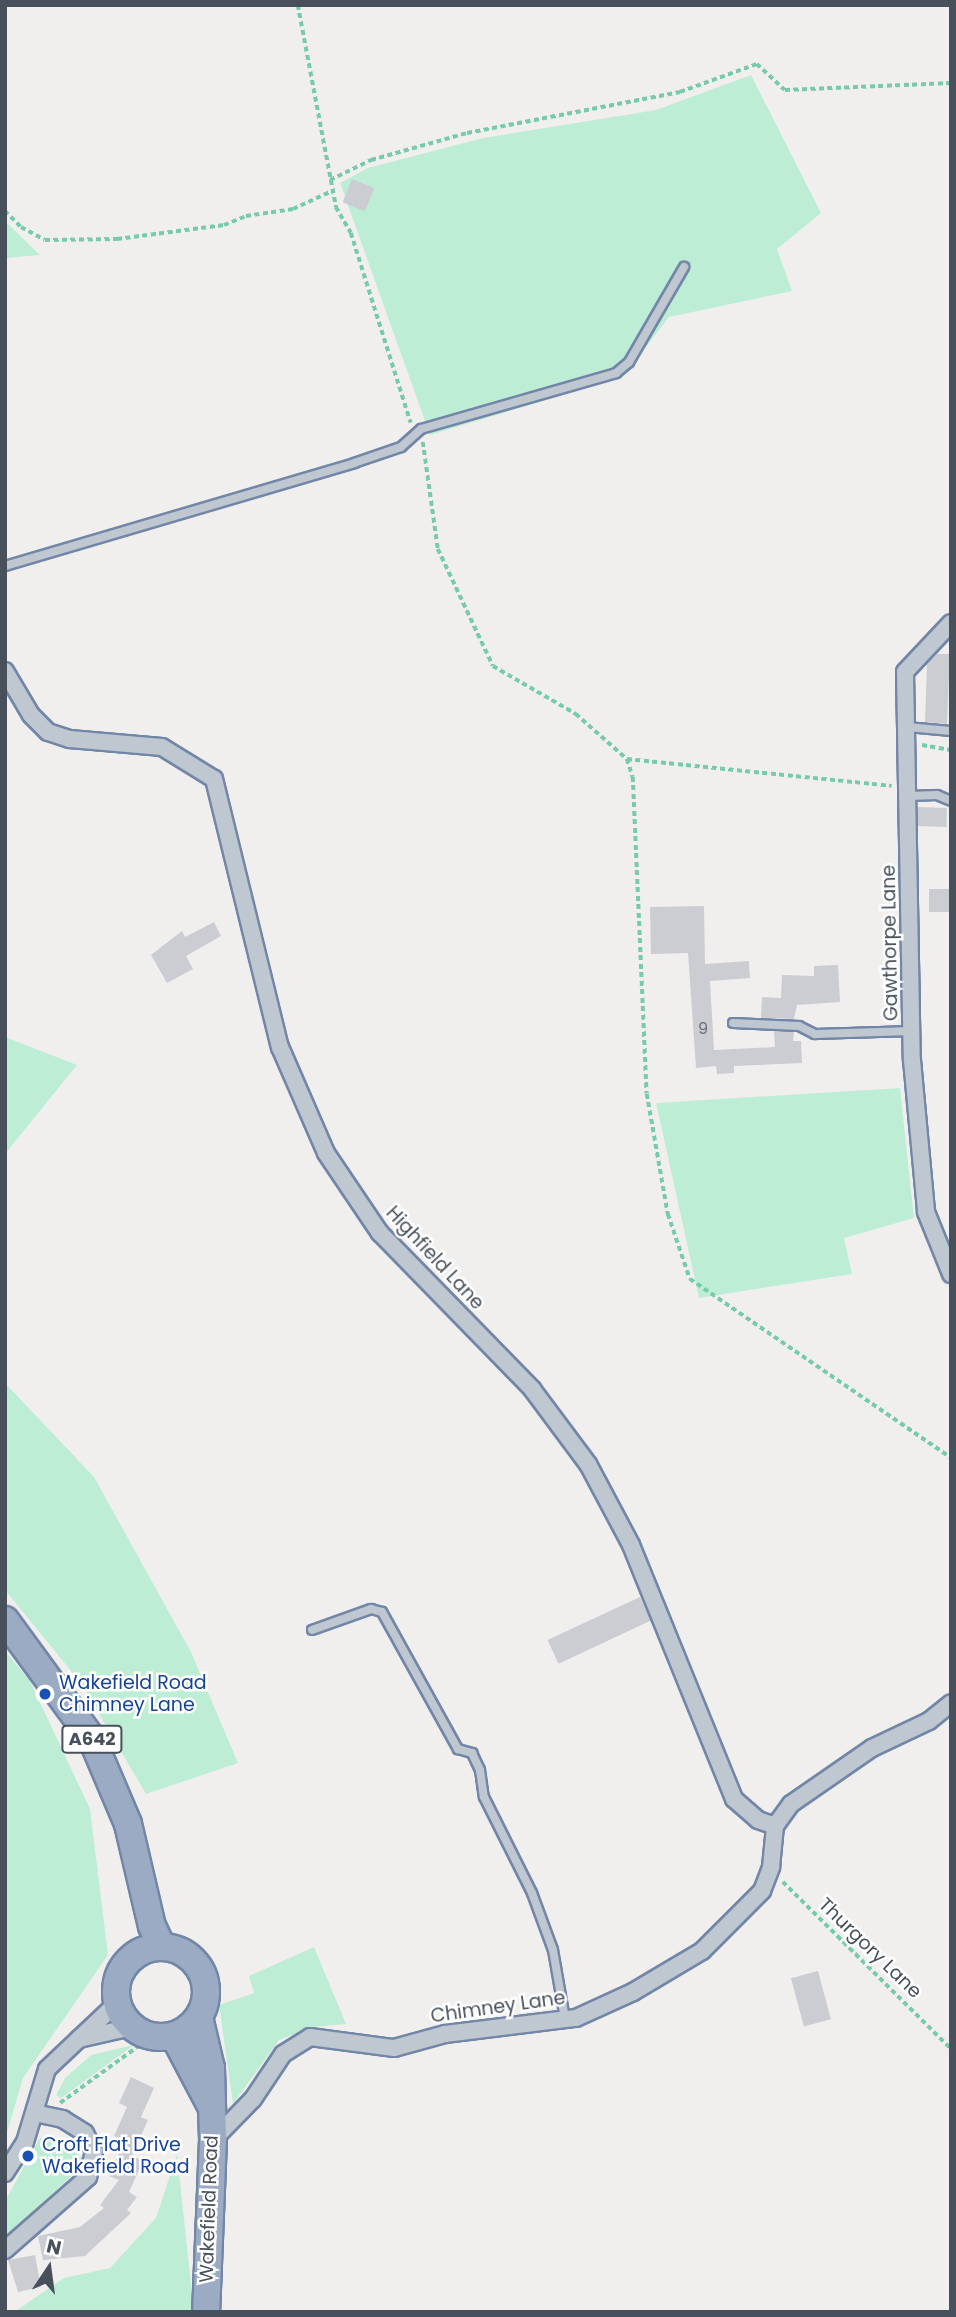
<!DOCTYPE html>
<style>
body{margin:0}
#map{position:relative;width:956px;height:2317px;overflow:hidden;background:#f1efee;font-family:Poppins,sans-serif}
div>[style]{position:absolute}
.green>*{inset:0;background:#bdeed5}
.building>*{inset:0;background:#cbcdd3;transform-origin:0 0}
.path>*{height:3.5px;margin-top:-1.75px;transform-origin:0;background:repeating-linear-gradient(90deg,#76cbaa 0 5px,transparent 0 8.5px)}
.roads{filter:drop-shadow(2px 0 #7286a8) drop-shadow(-2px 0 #7286a8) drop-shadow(0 2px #7286a8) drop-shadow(0 -2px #7286a8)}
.service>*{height:8px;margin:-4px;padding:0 4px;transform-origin:4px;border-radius:4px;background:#bfc7d0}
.minor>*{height:16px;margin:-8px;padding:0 8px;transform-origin:8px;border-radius:8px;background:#bfc7d0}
.trunk>*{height:26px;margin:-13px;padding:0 13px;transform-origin:13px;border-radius:13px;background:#9babc4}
.trunk>.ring{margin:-13px;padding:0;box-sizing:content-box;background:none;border:26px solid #9babc4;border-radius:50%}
.dots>*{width:19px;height:19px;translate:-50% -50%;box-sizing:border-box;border:4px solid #fff;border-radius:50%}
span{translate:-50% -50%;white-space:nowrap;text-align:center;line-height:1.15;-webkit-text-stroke:5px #fff;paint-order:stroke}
.number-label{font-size:16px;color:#686f79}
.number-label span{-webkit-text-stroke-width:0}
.shield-label span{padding:2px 5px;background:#fff;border:2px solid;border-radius:5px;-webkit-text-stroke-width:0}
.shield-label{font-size:18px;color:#47505b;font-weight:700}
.street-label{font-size:19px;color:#47505b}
.transit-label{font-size:19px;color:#164399}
.left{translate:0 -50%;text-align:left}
.frame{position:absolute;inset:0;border:7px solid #47505b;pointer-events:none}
.north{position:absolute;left:14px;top:2233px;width:70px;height:70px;-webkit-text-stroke:5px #fff;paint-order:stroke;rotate:13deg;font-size:19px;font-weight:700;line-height:28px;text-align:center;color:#47505b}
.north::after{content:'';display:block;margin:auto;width:24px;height:32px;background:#47505b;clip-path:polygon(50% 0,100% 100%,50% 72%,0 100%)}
</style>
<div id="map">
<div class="green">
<div style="clip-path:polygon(751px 75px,821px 213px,777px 249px,792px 291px,669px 317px,623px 377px,430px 435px,340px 183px,368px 168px,483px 138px,656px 110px)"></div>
<div style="clip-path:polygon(5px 221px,40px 255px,5px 258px)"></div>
<div style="clip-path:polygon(5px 1037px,77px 1065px,5px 1154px)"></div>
<div style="clip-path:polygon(900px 1088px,914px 1218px,844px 1238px,852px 1274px,699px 1298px,656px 1103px)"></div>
<div style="clip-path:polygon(5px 1383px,94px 1477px,191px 1652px,238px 1763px,146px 1794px,80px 1682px,5px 1590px)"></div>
<div style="clip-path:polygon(5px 1651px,30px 1681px,90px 1809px,108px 1955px,23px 2078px,5px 2139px)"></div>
<div style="clip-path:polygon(314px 1947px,346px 2024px,313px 2027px,279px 2040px,233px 2104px,219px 2005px,254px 1993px,249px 1976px)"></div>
<div style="clip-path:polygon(134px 2045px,61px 2098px,56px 2095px,65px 2078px,91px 2055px)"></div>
<div style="clip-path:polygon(40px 2138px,66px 2143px,83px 2159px,77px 2171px,5px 2237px,5px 2201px)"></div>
<div style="clip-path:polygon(177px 2154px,194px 2312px,14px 2312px,64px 2278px,110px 2268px,156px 2218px)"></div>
</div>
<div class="building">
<div style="left:352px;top:179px;width:24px;height:25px;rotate:22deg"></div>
<div style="clip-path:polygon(937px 654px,950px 654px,947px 724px,925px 722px,927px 664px)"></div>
<div style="left:918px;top:807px;width:29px;height:19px;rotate:2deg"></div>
<div style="left:951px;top:889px;width:23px;height:22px;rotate:90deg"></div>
<div style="clip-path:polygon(704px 906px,705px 964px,749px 961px,750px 978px,710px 981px,714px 1050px,775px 1047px,774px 1031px,794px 1032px,793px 1041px,801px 1041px,802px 1063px,734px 1066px,734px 1073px,717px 1074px,716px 1066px,696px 1068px,688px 953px,651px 954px,650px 907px)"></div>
<div style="clip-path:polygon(214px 922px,221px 936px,186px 956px,193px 969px,167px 983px,151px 955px,182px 931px,185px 937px)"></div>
<div style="clip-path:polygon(838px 965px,840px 1002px,797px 1005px,794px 1019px,761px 1018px,762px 997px,781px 998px,782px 975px,814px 976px,814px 966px)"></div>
<div style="left:640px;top:1597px;width:26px;height:102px;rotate:65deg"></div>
<div style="left:818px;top:1971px;width:50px;height:28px;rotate:75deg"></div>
<div style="clip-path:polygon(131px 2077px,154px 2088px,141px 2117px,148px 2120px,132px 2156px,143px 2161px,129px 2192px,137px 2197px,127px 2210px,131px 2213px,85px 2256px,43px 2260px,38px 2236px,80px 2227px,104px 2208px,100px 2205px,119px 2180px,109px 2176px,124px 2141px,114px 2136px,127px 2107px,119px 2103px)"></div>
<div style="clip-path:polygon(35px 2255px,41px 2287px,18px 2292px,8px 2260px)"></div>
</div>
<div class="path">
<div style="left:298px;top:5px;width:206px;rotate:79.3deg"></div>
<div style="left:336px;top:207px;width:30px;rotate:60deg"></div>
<div style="left:351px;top:233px;width:199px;rotate:72.5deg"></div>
<div style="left:330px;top:180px;width:46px;rotate:-26deg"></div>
<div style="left:371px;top:160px;width:100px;rotate:-15.7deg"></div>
<div style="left:467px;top:133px;width:217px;rotate:-10.9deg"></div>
<div style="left:680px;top:92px;width:82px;rotate:-20deg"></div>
<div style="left:757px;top:64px;width:38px;rotate:43deg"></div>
<div style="left:785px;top:90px;width:166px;rotate:-2.4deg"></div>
<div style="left:5px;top:211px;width:23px;rotate:45deg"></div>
<div style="left:21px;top:227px;width:27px;rotate:28deg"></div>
<div style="left:45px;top:240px;width:72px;rotate:-0.8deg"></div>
<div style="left:117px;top:239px;width:108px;rotate:-7.5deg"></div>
<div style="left:224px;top:225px;width:24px;rotate:-22deg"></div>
<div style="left:246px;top:216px;width:48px;rotate:-8.5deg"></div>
<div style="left:293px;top:209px;width:43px;rotate:-24.8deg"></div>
<div style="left:423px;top:442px;width:108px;rotate:82deg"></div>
<div style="left:438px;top:549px;width:129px;rotate:64.8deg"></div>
<div style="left:493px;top:666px;width:96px;rotate:30deg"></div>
<div style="left:576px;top:714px;width:68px;rotate:41.4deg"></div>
<div style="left:627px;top:759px;width:266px;rotate:5.8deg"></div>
<div style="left:922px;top:745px;width:29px;rotate:10deg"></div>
<div style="left:627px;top:759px;width:19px;rotate:72deg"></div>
<div style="left:633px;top:777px;width:317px;rotate:87.5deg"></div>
<div style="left:647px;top:1094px;width:122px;rotate:80.1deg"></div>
<div style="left:668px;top:1214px;width:69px;rotate:71.3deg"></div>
<div style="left:690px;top:1279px;width:316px;rotate:34.4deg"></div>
<div style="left:783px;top:1882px;width:237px;rotate:44.8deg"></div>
<div style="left:60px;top:2103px;width:112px;rotate:-36deg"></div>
</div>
<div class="roads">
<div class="service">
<div style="left:5px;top:566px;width:364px;rotate:-16.4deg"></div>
<div style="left:354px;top:463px;width:50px;rotate:-18.8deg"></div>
<div style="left:401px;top:447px;width:27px;rotate:-42deg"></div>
<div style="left:421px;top:429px;width:203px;rotate:-16deg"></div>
<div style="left:616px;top:373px;width:17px;rotate:-40deg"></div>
<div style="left:629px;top:362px;width:110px;rotate:-59.9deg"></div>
<div style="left:907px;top:727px;width:44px;rotate:5.2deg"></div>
<div style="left:908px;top:796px;width:29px;rotate:-2deg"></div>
<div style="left:937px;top:795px;width:15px;rotate:23deg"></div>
<div style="left:733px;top:1023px;width:66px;rotate:2.6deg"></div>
<div style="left:799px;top:1026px;width:18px;rotate:27deg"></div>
<div style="left:815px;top:1034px;width:97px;rotate:-1.8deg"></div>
<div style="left:312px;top:1630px;width:63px;rotate:-19.6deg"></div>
<div style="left:371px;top:1609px;width:11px;rotate:15deg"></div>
<div style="left:382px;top:1612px;width:157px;rotate:61deg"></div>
<div style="left:458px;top:1749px;width:15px;rotate:16deg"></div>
<div style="left:472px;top:1753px;width:19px;rotate:65deg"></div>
<div style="left:480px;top:1770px;width:27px;rotate:82deg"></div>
<div style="left:484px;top:1797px;width:107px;rotate:63.4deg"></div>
<div style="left:532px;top:1893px;width:61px;rotate:69.8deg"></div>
<div style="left:553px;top:1950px;width:70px;rotate:80.1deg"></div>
</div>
<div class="minor">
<div style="left:951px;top:623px;width:67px;rotate:133.2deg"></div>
<div style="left:905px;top:672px;width:388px;rotate:89deg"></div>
<div style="left:912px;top:1060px;width:153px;rotate:84.7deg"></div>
<div style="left:926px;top:1212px;width:67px;rotate:68deg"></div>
<div style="left:5px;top:671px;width:51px;rotate:59.4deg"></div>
<div style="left:31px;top:715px;width:24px;rotate:45deg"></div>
<div style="left:48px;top:732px;width:23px;rotate:18deg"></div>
<div style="left:70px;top:739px;width:92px;rotate:5deg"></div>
<div style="left:162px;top:747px;width:61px;rotate:31.6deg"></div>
<div style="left:214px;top:779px;width:276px;rotate:76.2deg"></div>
<div style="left:280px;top:1047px;width:116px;rotate:66.5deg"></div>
<div style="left:326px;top:1153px;width:97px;rotate:56deg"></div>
<div style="left:380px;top:1233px;width:218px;rotate:45.7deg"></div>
<div style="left:532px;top:1389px;width:94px;rotate:53.3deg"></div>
<div style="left:588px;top:1464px;width:92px;rotate:62deg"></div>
<div style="left:631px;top:1545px;width:274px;rotate:67.9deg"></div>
<div style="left:734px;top:1799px;width:32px;rotate:41deg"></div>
<div style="left:758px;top:1820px;width:18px;rotate:19deg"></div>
<div style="left:79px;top:2039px;width:54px;rotate:-12.8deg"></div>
<div style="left:213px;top:2140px;width:57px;rotate:-45.7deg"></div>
<div style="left:253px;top:2099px;width:54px;rotate:-56.3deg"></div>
<div style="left:283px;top:2054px;width:32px;rotate:-32deg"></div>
<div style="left:310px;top:2037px;width:85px;rotate:7.5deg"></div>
<div style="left:394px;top:2048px;width:53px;rotate:-15.4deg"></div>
<div style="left:445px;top:2034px;width:132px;rotate:-7deg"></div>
<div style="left:576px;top:2018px;width:63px;rotate:-24.5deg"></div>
<div style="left:633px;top:1992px;width:80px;rotate:-30.7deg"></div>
<div style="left:702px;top:1951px;width:85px;rotate:-45deg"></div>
<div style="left:762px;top:1891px;width:26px;rotate:-69deg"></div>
<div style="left:771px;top:1867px;width:41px;rotate:-84.4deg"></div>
<div style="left:775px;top:1826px;width:27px;rotate:-54deg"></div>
<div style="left:791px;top:1804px;width:98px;rotate:-34.7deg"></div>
<div style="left:872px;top:1748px;width:63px;rotate:-25.3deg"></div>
<div style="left:929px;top:1721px;width:28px;rotate:-39deg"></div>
<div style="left:5px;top:2173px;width:37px;rotate:-57deg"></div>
<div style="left:25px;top:2142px;width:76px;rotate:-73.2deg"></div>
<div style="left:47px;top:2069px;width:96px;rotate:-43.3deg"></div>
<div style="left:5px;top:2250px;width:111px;rotate:-41.3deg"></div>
<div style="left:88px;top:2177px;width:27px;rotate:-77deg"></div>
<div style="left:94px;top:2151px;width:20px;rotate:-117deg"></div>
<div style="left:85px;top:2133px;width:26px;rotate:-148deg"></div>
<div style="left:63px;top:2119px;width:29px;rotate:-168deg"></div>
</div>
<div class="trunk">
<div style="left:5px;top:1620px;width:147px;rotate:53.8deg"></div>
<div style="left:92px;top:1739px;width:92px;rotate:67deg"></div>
<div style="left:128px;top:1824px;width:105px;rotate:76.8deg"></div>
<div style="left:152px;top:1926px;width:23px;rotate:65deg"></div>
<div class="ring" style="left:116px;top:1947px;width:64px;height:64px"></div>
<div style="left:199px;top:2017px;width:52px;rotate:76.8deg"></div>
<div style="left:211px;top:2068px;width:72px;rotate:88.4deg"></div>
<div style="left:213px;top:2140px;width:172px;rotate:92.3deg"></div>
<div style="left:174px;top:2036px;width:79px;rotate:62.1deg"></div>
</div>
</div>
<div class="dots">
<div style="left:45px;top:1694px;background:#1a4fb4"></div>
<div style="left:28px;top:2156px;background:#1a4fb4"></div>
</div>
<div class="number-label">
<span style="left:703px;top:1029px">9</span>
</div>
<div class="shield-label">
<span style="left:92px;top:1739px">A642</span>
</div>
<div class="street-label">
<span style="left:890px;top:943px;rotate:-91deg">Gawthorpe Lane</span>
<span style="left:435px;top:1258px;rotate:47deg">Highfield Lane</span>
<span style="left:870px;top:1948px;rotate:44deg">Thurgory Lane</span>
<span style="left:498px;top:2007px;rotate:-8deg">Chimney Lane</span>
<span style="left:209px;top:2209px;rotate:-88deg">Wakefield Road</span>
</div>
<div class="transit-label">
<span class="left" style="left:59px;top:1694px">Wakefield Road<br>Chimney Lane</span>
<span class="left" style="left:42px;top:2156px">Croft Flat Drive<br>Wakefield Road</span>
</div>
<div class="frame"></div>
<div class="north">N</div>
</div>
